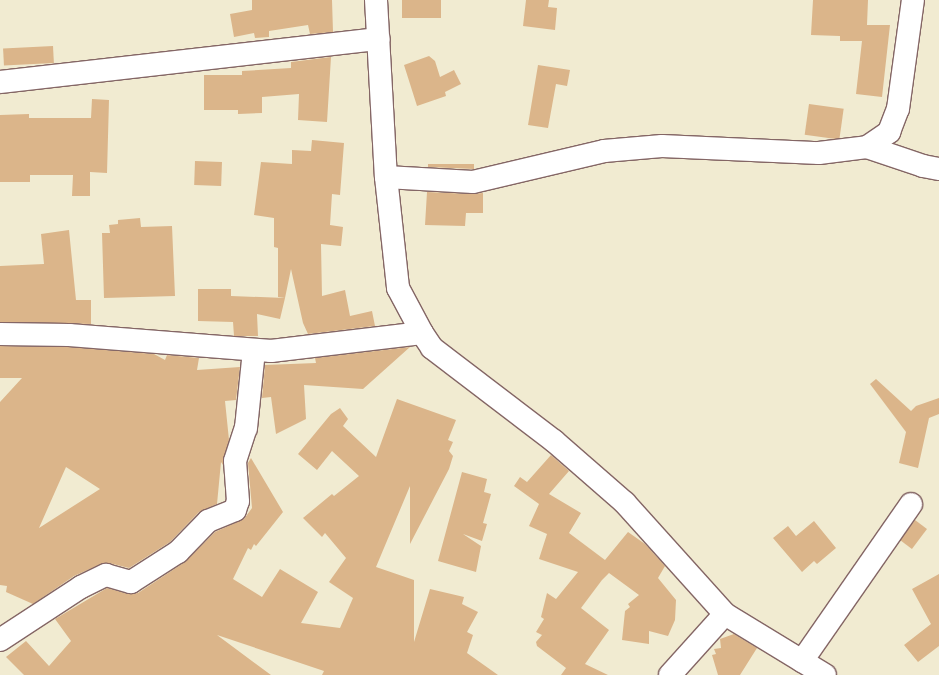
<!DOCTYPE html>
<style>
body{margin:0}
#map{position:relative;width:939px;height:675px;overflow:hidden;background:#f1ebd1;font-family:Mali,sans-serif}
div>[style]{position:absolute}
.building>*{inset:0;background:#dbb58a;transform-origin:0 0}
.roads{filter:drop-shadow(1px 0 #846665) drop-shadow(-1px 0 #846665) drop-shadow(0 1px #846665) drop-shadow(0 -1px #846665)}
.minor>*{height:22px;margin:-11px;padding:0 11px;transform-origin:11px;border-radius:11px;background:#fff}
.tertiary>*{height:22px;margin:-11px;padding:0 11px;transform-origin:11px;border-radius:11px;background:#fff}
span{translate:-50% -50%;white-space:nowrap;text-align:center;line-height:1.15;-webkit-text-stroke:3px #fbf7ec;paint-order:stroke}
</style>
<div id="map">
<div class="building">
<div style="clip-path:polygon(252px 0,332px 0,333px 32px,310px 34px,308px 25px,269px 31px,269px 37px,255px 38px,254px 33px,234px 37px,230px 14px,252px 10px)"></div>
<div style="left:402px;top:0;width:39px;height:18px"></div>
<div style="clip-path:polygon(526px 0,549px 0,548px 7px,557px 8px,555px 30px,523px 26px)"></div>
<div style="clip-path:polygon(813px 0,868px 0,867px 25px,890px 25px,882px 97px,856px 94px,862px 41px,840px 41px,840px 36px,811px 35px)"></div>
<div style="left:53px;top:46px;width:17px;height:50px;rotate:87deg"></div>
<div style="clip-path:polygon(429px 56px,435px 61px,440px 77px,454px 70px,461px 84px,445px 92px,446px 96px,417px 106px,404px 65px)"></div>
<div style="clip-path:polygon(331px 57px,327px 122px,298px 120px,299px 94px,262px 97px,262px 113px,238px 114px,238px 110px,204px 110px,204px 75px,242px 75px,242px 71px,291px 68px,291px 62px)"></div>
<div style="clip-path:polygon(538px 65px,570px 70px,567px 86px,556px 84px,548px 128px,528px 125px)"></div>
<div style="clip-path:polygon(92px 99px,109px 100px,107px 173px,90px 172px,90px 196px,72px 196px,73px 175px,30px 175px,30px 182px,0 182px,0 115px,29px 114px,29px 118px,91px 118px)"></div>
<div style="left:809px;top:104px;width:35px;height:31px;rotate:8deg"></div>
<div style="clip-path:polygon(312px 140px,344px 143px,340px 195px,332px 194px,330px 225px,343px 227px,341px 246px,321px 244px,322px 296px,345px 290px,350px 316px,372px 311px,375px 326px,308px 334px,303px 323px,291px 269px,285px 298px,278px 297px,278px 248px,274px 247px,274px 218px,254px 215px,261px 162px,292px 164px,292px 150px,311px 151px)"></div>
<div style="left:195px;top:161px;width:27px;height:24px;rotate:2deg"></div>
<div style="clip-path:polygon(428px 164px,474px 164px,474px 169px,428px 167px)"></div>
<div style="clip-path:polygon(427px 192px,472px 194px,483px 193px,483px 213px,466px 213px,465px 226px,425px 225px)"></div>
<div style="clip-path:polygon(140px 218px,141px 227px,172px 226px,175px 296px,104px 298px,102px 233px,110px 233px,109px 225px,118px 224px,118px 220px)"></div>
<div style="clip-path:polygon(69px 230px,76px 300px,91px 300px,91px 324px,0 322px,0 266px,44px 264px,41px 234px)"></div>
<div style="clip-path:polygon(198px 289px,231px 289px,231px 296px,285px 298px,280px 319px,257px 314px,258px 336px,234px 336px,233px 322px,198px 321px)"></div>
<div style="clip-path:polygon(evenodd,0 346px,68px 347px,154px 354px,165px 360px,167px 355px,199px 358px,197px 370px,240px 367px,236px 400px,225px 401px,229px 440px,223px 465px,221px 462px,217px 504px,199px 512px,170px 542px,129px 568px,109px 563px,101px 564px,74px 576px,33px 604px,6px 592px,7px 586px,0 585px,0 402px,22px 378px,0 378px,0 346px,66px 467px,100px 489px,39px 528px,66px 467px)"></div>
<div style="clip-path:polygon(410px 347px,363px 389px,304px 385px,306px 419px,276px 434px,271px 397px,262px 398px,265px 365px,316px 363px,315px 358px)"></div>
<div style="clip-path:polygon(876px 379px,911px 411px,916px 406px,939px 398px,939px 414px,929px 418px,918px 468px,899px 463px,906px 432px,870px 384px)"></div>
<div style="clip-path:polygon(397px 399px,456px 420px,448px 440px,453px 442px,449px 451px,453px 456px,449px 469px,410px 544px,410px 486px,376px 567px,414px 580px,414px 642px,430px 589px,464px 597px,462px 604px,478px 612px,467px 632px,473px 635px,467px 653px,498px 675px,322px 675px,324px 671px,217px 635px,271px 675px,24px 675px,6px 657px,26px 641px,49px 666px,71px 641px,55px 619px,107px 588px,128px 594px,138px 593px,185px 562px,215px 532px,244px 519px,252px 508px,248px 463px,251px 458px,283px 512px,256px 546px,254px 544px,251px 550px,248px 548px,233px 579px,262px 597px,280px 569px,318px 592px,301px 623px,340px 628px,353px 598px,329px 582px,346px 558px,325px 533px,322px 537px,303px 518px,332px 494px,334px 496px,359px 476px,332px 451px,317px 470px,298px 454px,331px 414px,340px 408px,348px 419px,343px 426px,376px 457px)"></div>
<div style="clip-path:polygon(551px 455px,569px 471px,549px 494px,581px 513px,569px 533px,605px 560px,628px 532px,645px 544px,665px 566px,658px 578px,676px 600px,675px 620px,668px 636px,649px 631px,649px 644px,622px 640px,625px 611px,630px 607px,628px 604px,639px 595px,609px 573px,602px 580px,581px 608px,609px 630px,585px 664px,608px 675px,561px 675px,566px 668px,537px 646px,536px 642px,542px 635px,536px 632px,544px 619px,541px 617px,547px 593px,556px 599px,578px 572px,539px 559px,547px 534px,529px 526px,539px 504px,514px 486px,520px 477px,527px 482px)"></div>
<div style="clip-path:polygon(462px 472px,487px 479px,484px 492px,491px 494px,483px 523px,487px 524px,482px 541px,463px 534px,481px 546px,476px 572px,438px 561px)"></div>
<div style="left:915px;top:520px;width:15px;height:25px;rotate:37deg"></div>
<div style="clip-path:polygon(814px 521px,836px 548px,817px 564px,814px 561px,802px 572px,773px 538px,788px 526px,796px 536px)"></div>
<div style="clip-path:polygon(939px 574px,939px 646px,918px 662px,904px 645px,931px 624px,912px 589px)"></div>
<div style="clip-path:polygon(734px 634px,757px 648px,740px 675px,718px 675px,712px 655px,716px 654px,714px 649px,721px 648px,720px 639px)"></div>
</div>
<div class="roads">
<div class="minor">
<div style="left:0;top:82px;width:381px;rotate:-6.5deg"></div>
<div style="left:867px;top:147px;width:59px;rotate:18.7deg"></div>
<div style="left:923px;top:166px;width:16px;rotate:11deg"></div>
<div style="left:386px;top:177px;width:87px;rotate:3.3deg"></div>
<div style="left:473px;top:182px;width:135px;rotate:-13.3deg"></div>
<div style="left:604px;top:151px;width:58px;rotate:-4.9deg"></div>
<div style="left:662px;top:146px;width:157px;rotate:2.6deg"></div>
<div style="left:819px;top:153px;width:48px;rotate:-7.1deg"></div>
<div style="left:867px;top:147px;width:27px;rotate:-34deg"></div>
<div style="left:889px;top:132px;width:25px;rotate:-69deg"></div>
<div style="left:898px;top:109px;width:110px;rotate:-82.2deg"></div>
<div style="left:0;top:334px;width:69px;rotate:0.8deg"></div>
<div style="left:69px;top:335px;width:203px;rotate:4.5deg"></div>
<div style="left:271px;top:351px;width:152px;rotate:-6.8deg"></div>
<div style="left:0;top:640px;width:97px;rotate:-33.2deg"></div>
<div style="left:81px;top:587px;width:28px;rotate:-26deg"></div>
<div style="left:106px;top:575px;width:26px;rotate:16deg"></div>
<div style="left:131px;top:582px;width:56px;rotate:-32.6deg"></div>
<div style="left:178px;top:552px;width:43px;rotate:-45.9deg"></div>
<div style="left:208px;top:521px;width:29px;rotate:-22deg"></div>
<div style="left:235px;top:510px;width:9px;rotate:-72deg"></div>
<div style="left:238px;top:501px;width:40px;rotate:-94.3deg"></div>
<div style="left:235px;top:461px;width:35px;rotate:-72deg"></div>
<div style="left:246px;top:428px;width:78px;rotate:-84.1deg"></div>
<div style="left:802px;top:661px;width:191px;rotate:-55.2deg"></div>
<div style="left:670px;top:675px;width:82px;rotate:-48deg"></div>
</div>
<div class="tertiary">
<div style="left:376px;top:0;width:177px;rotate:86.8deg"></div>
<div style="left:386px;top:177px;width:112px;rotate:83.8deg"></div>
<div style="left:398px;top:288px;width:51px;rotate:61.9deg"></div>
<div style="left:422px;top:333px;width:18px;rotate:56deg"></div>
<div style="left:432px;top:348px;width:153px;rotate:37.3deg"></div>
<div style="left:554px;top:441px;width:94px;rotate:41.1deg"></div>
<div style="left:625px;top:503px;width:149px;rotate:48deg"></div>
<div style="left:725px;top:614px;width:117px;rotate:31.4deg"></div>
</div>
</div>
</div>
